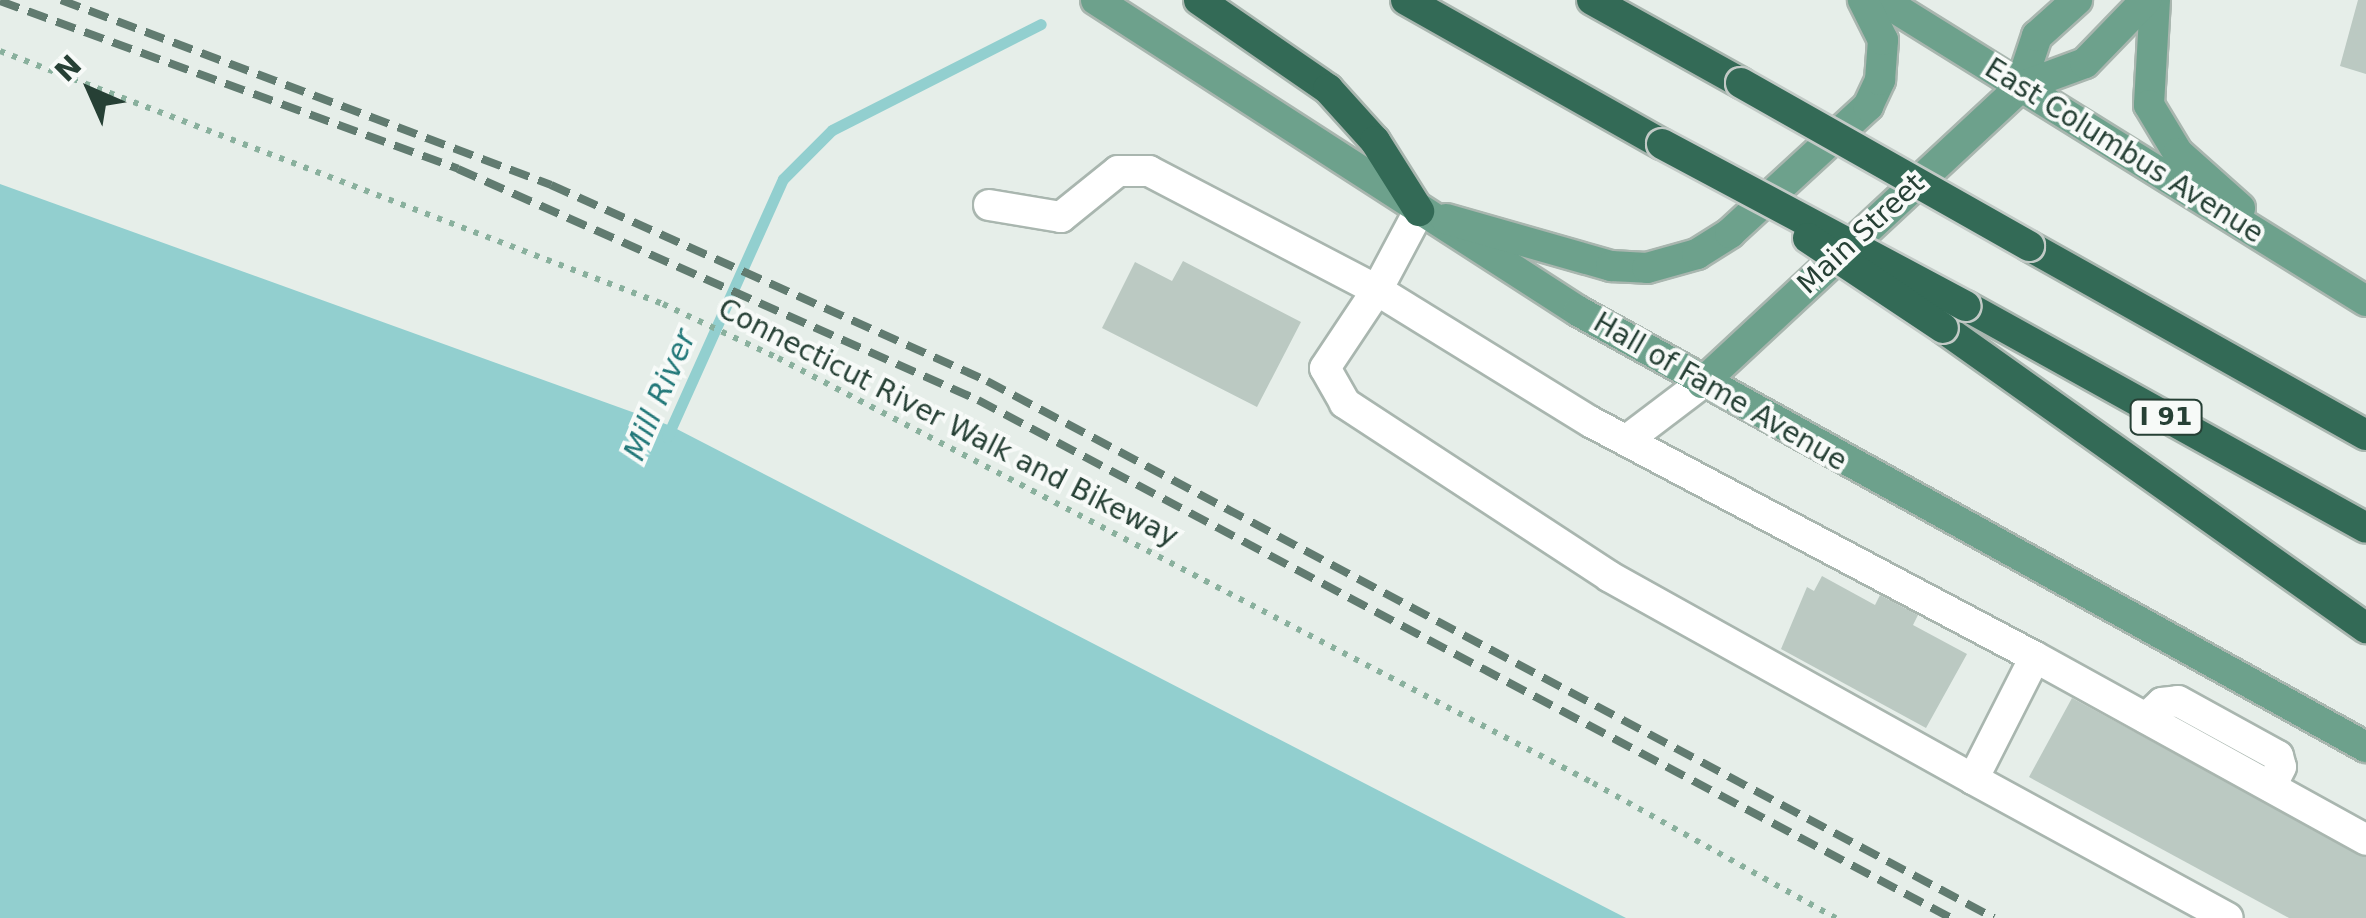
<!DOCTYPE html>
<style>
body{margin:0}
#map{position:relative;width:2366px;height:918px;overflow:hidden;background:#e6eee9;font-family:"DejaVu Sans",sans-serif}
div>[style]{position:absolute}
.water>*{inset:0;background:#92cfcf}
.stream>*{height:11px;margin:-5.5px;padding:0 5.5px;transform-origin:5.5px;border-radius:5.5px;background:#92cfcf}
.building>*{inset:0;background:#bbc9c2}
.path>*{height:6px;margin-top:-3px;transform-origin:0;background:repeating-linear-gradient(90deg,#89b09d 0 5px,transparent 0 13px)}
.roads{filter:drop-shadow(2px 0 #a9b6af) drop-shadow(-2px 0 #a9b6af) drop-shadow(0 2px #a9b6af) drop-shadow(0 -2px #a9b6af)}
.minor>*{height:30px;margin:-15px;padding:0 15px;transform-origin:15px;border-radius:15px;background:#fff}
.major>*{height:30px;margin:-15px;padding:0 15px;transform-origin:15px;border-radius:15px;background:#6da18c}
.highway>*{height:30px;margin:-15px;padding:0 15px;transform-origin:15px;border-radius:15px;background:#336a56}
.rail>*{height:8px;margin-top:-4px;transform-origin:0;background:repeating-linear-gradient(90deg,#617b70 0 20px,transparent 0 30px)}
.bridges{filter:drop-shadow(2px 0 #c2cac6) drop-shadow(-2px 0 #c2cac6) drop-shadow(0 2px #c2cac6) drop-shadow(0 -2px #c2cac6)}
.highway-bridge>*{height:30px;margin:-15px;padding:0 15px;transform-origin:15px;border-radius:15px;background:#336a56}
span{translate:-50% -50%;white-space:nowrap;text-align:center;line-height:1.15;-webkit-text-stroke:8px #f7faf8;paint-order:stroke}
.shield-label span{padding:2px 8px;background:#f7faf8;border:2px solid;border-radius:8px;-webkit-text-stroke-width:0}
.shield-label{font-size:25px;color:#264035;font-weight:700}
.street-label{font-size:28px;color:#264035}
.water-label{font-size:30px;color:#227879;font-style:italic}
.north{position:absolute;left:40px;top:40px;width:100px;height:100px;-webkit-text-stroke:8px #f7faf8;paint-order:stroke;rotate:315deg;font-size:28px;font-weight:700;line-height:40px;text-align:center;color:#264035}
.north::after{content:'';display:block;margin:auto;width:35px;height:45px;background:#264035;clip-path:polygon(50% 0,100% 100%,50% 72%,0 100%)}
</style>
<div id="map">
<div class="water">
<div style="clip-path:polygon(0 184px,671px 426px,1626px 918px,0 918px)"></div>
</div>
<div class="stream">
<div style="left:667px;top:437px;width:283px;rotate:-65.8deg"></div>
<div style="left:783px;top:179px;width:69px;rotate:-45deg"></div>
<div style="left:832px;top:130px;width:234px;rotate:-26.9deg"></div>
</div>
<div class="building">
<div style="clip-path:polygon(2358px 0,2366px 0,2366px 74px,2340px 66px)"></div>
<div style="clip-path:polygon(1183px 261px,1301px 322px,1257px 407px,1102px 328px,1135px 262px,1172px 281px)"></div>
<div style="clip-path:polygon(1822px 576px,1875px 605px,1880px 595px,1918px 615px,1913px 625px,1967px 654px,1926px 728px,1781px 649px,1807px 587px,1814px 591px)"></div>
<div style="clip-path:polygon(2072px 698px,2366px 857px,2366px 918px,2289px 918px,2029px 777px)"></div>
</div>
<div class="path">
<div style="left:0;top:51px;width:710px;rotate:20.89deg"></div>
<div style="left:663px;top:304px;width:127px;rotate:25.2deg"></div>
<div style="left:778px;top:358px;width:919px;rotate:27.54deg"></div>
<div style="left:1593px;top:783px;width:278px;rotate:29.1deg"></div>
</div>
<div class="roads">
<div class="minor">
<div style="left:989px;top:205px;width:73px;rotate:9.5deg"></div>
<div style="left:1061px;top:217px;width:73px;rotate:-38.9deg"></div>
<div style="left:1118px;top:171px;width:31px"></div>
<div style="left:1149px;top:171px;width:257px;rotate:27.6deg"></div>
<div style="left:1377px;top:290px;width:251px;rotate:31.7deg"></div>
<div style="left:1591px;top:422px;width:502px;rotate:27.89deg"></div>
<div style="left:2035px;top:657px;width:137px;rotate:116.9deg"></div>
<div style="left:1973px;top:779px;width:417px;rotate:-150.9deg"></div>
<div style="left:1609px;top:576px;width:316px;rotate:-146.8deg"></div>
<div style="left:1345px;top:403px;width:40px;rotate:-119.7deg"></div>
<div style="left:1325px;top:368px;width:94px;rotate:-56.3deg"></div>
<div style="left:1377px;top:290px;width:89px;rotate:-62deg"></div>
<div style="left:1627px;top:440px;width:94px;rotate:-37.2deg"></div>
<div style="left:2035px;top:657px;width:378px;rotate:28.9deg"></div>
<div style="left:2146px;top:718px;width:22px;rotate:-43deg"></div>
<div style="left:2162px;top:703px;width:16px;rotate:-7deg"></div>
<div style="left:2178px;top:701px;width:114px;rotate:28.8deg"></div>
<div style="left:2278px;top:756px;width:11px;rotate:75deg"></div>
<div style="left:2281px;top:767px;width:22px;rotate:117deg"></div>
<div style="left:1973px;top:779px;width:290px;rotate:28.6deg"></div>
</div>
<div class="major">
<div style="left:1096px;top:0;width:574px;rotate:32.83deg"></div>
<div style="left:1578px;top:311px;width:901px;rotate:28.96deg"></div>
<div style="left:1882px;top:0;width:570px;rotate:31.88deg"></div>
<div style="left:2155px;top:0;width:105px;rotate:93.3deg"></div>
<div style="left:2149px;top:105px;width:56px;rotate:58.9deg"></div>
<div style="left:2178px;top:153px;width:83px;rotate:41.6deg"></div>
<div style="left:2020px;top:87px;width:54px;rotate:-71.6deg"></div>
<div style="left:2037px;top:36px;width:54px;rotate:-42deg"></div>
<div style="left:1446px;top:219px;width:172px;rotate:15.9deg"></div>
<div style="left:1611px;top:266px;width:36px;rotate:3deg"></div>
<div style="left:1647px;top:268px;width:52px;rotate:-15.6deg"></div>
<div style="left:1697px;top:254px;width:39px;rotate:-32deg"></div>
<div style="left:1730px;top:233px;width:188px;rotate:-42.6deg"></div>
<div style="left:1868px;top:106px;width:29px;rotate:-65deg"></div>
<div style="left:1880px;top:80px;width:40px;rotate:-85.7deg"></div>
<div style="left:1883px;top:40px;width:45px;rotate:-116.6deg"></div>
<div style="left:1702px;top:383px;width:434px;rotate:-42.9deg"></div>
<div style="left:2020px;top:87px;width:69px;rotate:-20.3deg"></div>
<div style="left:2085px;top:63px;width:88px;rotate:-45.9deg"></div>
</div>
<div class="highway">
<div style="left:1199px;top:0;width:157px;rotate:34.6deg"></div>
<div style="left:1328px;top:89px;width:70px;rotate:47.9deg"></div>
<div style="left:1375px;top:141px;width:83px;rotate:57.8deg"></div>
<div style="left:1406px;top:0;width:294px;rotate:29.4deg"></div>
<div style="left:1592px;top:0;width:171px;rotate:29.1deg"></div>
<div style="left:2029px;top:246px;width:386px;rotate:29.3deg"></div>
<div style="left:1966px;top:306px;width:457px;rotate:29deg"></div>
<div style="left:1943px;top:328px;width:519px;rotate:35.35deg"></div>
</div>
</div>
<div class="rail">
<div style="left:61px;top:0;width:524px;rotate:20.68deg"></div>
<div style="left:551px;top:185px;width:478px;rotate:24.2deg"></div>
<div style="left:987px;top:381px;width:1141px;rotate:28.07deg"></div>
<div style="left:0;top:1px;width:488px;rotate:20.1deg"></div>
<div style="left:458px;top:169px;width:569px;rotate:23.95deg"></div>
<div style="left:978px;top:400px;width:1102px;rotate:28.03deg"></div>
</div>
<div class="bridges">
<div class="highway-bridge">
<div style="left:1741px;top:83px;width:331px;rotate:29.5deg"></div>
<div style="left:1662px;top:144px;width:344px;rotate:28.1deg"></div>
<div style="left:1808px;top:238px;width:162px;rotate:33.7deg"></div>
</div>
</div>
<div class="shield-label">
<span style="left:2166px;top:417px">I 91</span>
</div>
<div class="street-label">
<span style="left:2124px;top:151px;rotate:32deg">East Columbus Avenue</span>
<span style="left:1861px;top:234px;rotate:-43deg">Main Street</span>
<span style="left:1720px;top:392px;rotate:30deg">Hall of Fame Avenue</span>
<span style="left:948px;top:423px;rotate:27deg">Connecticut River Walk and Bikeway</span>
</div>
<div class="water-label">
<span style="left:660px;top:395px;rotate:-67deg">Mill River</span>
</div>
<div class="north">N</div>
</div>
